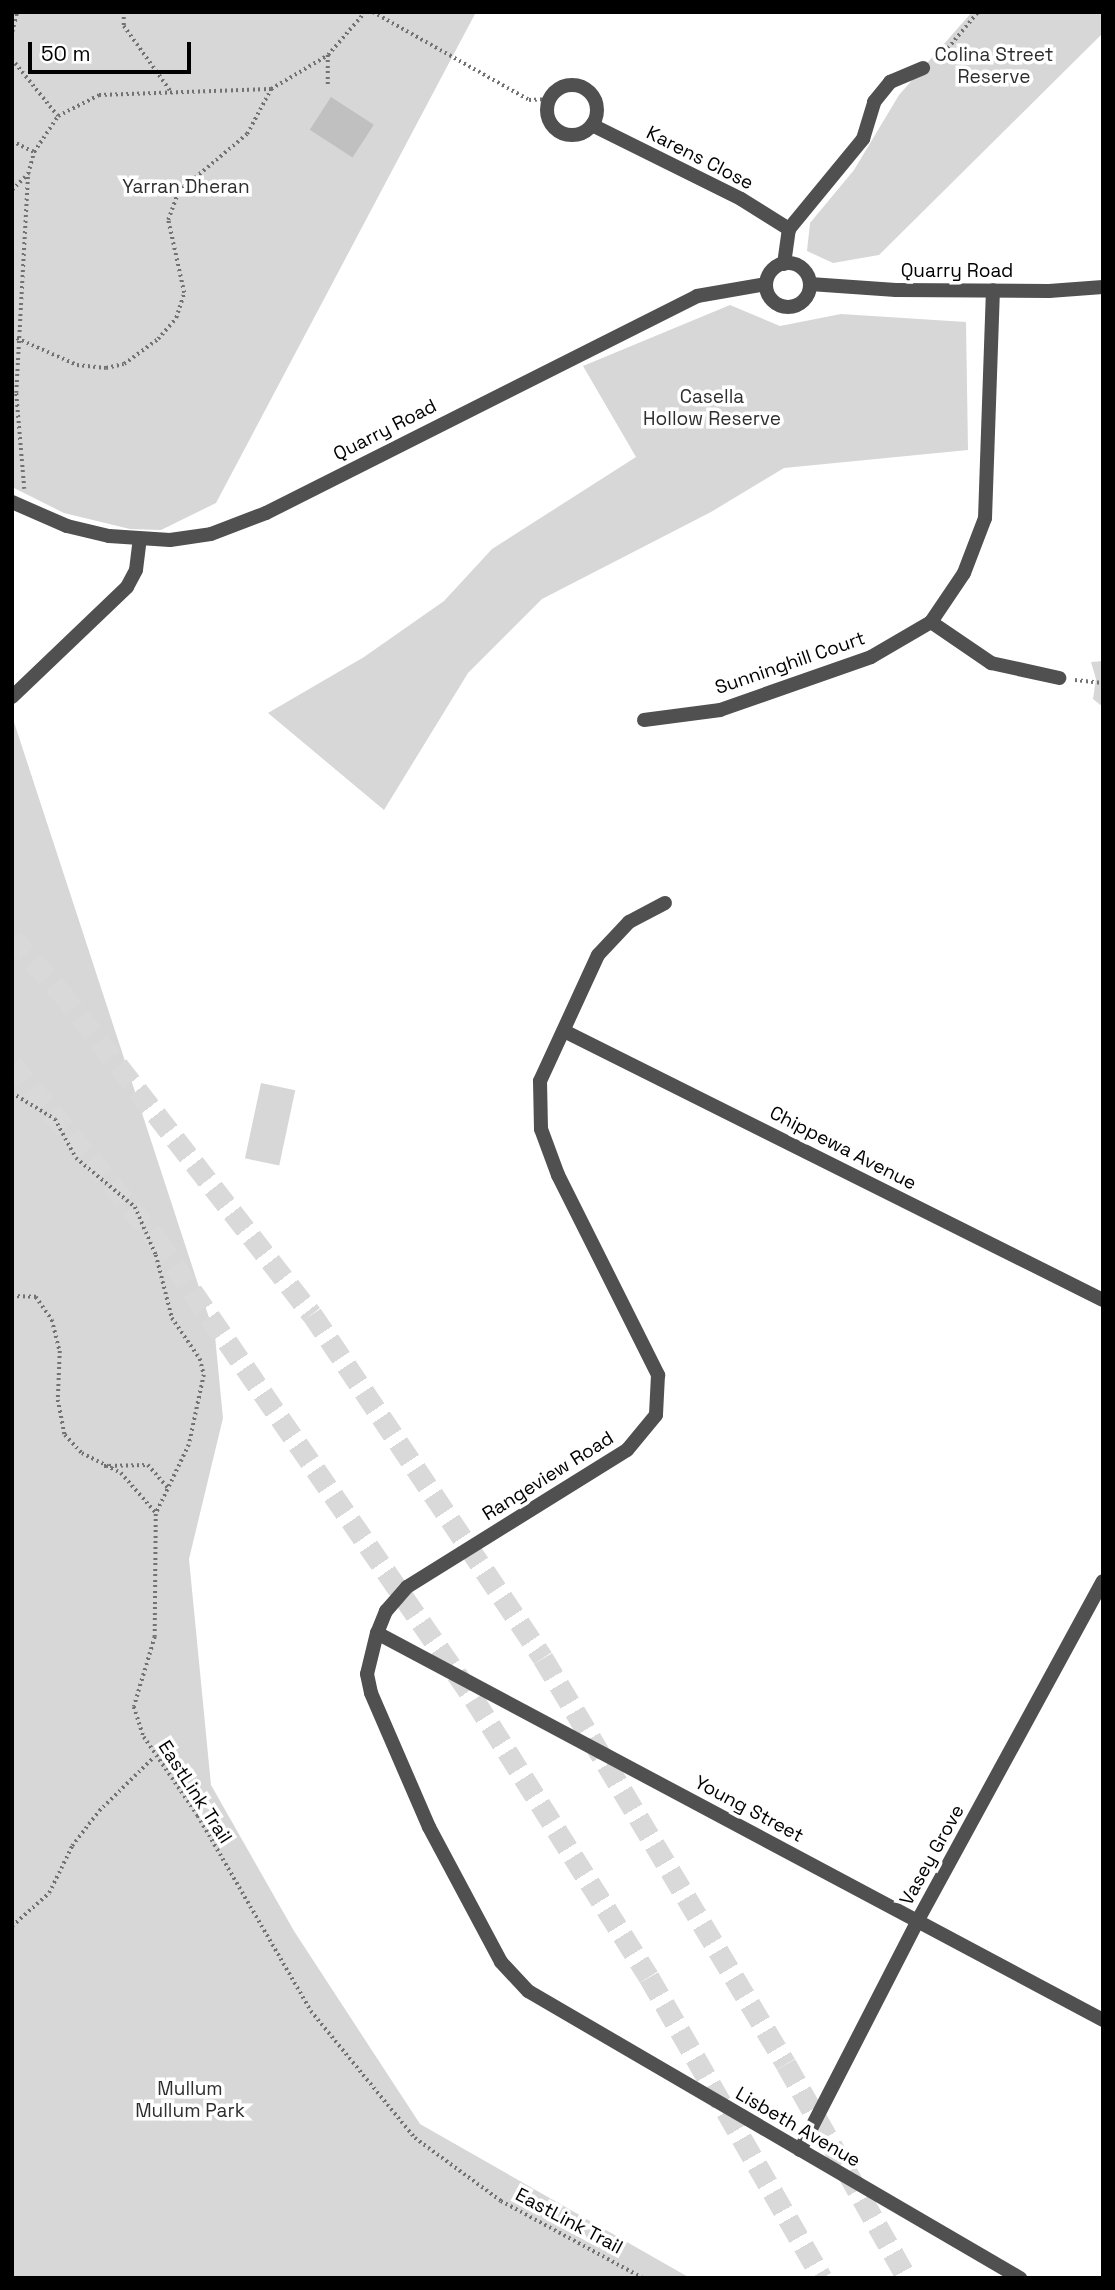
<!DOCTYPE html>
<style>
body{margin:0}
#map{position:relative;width:1115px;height:2290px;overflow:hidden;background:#fff;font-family:"Space Grotesk",sans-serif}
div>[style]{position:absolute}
.green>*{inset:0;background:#d7d7d7;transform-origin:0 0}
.building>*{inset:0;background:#c0c0c0;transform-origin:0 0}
.motorway-tunnel>*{height:21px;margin-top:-10.5px;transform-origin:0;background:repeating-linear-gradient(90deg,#d9d9d9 0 21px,transparent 0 31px)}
.path>*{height:3.5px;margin-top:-1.75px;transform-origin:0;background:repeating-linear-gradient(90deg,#727272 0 2px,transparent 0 5.5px)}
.minor>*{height:14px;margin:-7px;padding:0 7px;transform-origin:7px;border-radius:7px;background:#505050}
.minor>.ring{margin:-7px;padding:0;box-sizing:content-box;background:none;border:14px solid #505050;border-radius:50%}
.path-bridge>*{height:3.5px;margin-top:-1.75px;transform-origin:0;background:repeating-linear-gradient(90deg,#727272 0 2px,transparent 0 5.5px)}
span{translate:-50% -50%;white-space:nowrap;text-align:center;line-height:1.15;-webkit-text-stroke:7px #fff;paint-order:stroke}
.park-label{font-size:19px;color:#2e2e2e}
.street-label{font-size:19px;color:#000}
.frame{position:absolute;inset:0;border:14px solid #000;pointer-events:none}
.scale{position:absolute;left:28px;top:42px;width:163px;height:32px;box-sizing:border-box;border:4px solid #000;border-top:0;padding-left:9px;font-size:21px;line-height:24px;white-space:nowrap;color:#000;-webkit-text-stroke:5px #fff;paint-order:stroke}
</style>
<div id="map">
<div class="green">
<div style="clip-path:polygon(12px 12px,476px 12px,216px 503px,161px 530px,130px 529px,64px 513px,12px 487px)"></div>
<div style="clip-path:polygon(972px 12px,1103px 12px,1103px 33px,879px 255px,833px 263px,807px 251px,810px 223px,854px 170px,899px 95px)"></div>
<div style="clip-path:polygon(730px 305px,780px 326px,841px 314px,966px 322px,968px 450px,784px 468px,711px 512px,542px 599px,468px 673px,384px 810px,268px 713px,364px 657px,444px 601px,492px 549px,636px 457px,583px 366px)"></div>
<div style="clip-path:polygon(1103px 661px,1103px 707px,1093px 699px,1096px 679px,1091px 662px)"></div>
<div style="clip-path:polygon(12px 716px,215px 1336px,223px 1418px,189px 1559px,211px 1785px,294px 1931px,420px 2124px,690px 2278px,12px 2278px)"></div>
<div style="left:261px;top:1083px;width:35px;height:77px;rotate:12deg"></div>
</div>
<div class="building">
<div style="left:331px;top:97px;width:51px;height:39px;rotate:33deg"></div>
</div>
<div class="motorway-tunnel">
<div style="left:12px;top:938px;width:73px;rotate:47.8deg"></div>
<div style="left:61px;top:992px;width:408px;rotate:52.1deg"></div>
<div style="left:312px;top:1314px;width:414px;rotate:56.1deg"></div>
<div style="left:543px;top:1658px;width:473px;rotate:59.1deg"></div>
<div style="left:786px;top:2064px;width:246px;rotate:60.5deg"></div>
<div style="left:12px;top:1064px;width:228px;rotate:50.5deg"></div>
<div style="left:157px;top:1240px;width:558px;rotate:55.37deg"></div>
<div style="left:474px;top:1699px;width:328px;rotate:57.8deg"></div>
<div style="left:649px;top:1977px;width:347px;rotate:60.1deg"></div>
</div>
<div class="path">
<div style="left:124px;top:12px;width:14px;rotate:90deg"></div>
<div style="left:124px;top:26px;width:82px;rotate:54.4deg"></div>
<div style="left:373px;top:12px;width:179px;rotate:29.4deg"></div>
<div style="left:529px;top:100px;width:20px;rotate:-3deg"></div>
<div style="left:12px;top:32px;width:21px;rotate:-76deg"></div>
<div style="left:328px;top:55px;width:32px;rotate:90deg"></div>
<div style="left:12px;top:59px;width:73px;rotate:51.1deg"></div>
<div style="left:937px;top:61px;width:64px;rotate:-50.1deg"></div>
<div style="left:12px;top:141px;width:25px;rotate:27deg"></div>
<div style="left:12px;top:190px;width:23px;rotate:-45deg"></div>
<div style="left:12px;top:336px;width:71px;rotate:24deg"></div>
<div style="left:77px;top:365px;width:29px;rotate:6deg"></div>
<div style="left:106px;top:368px;width:18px;rotate:-13deg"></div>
<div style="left:124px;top:364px;width:42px;rotate:-36.3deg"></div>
<div style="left:158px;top:339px;width:28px;rotate:-49deg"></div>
<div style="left:176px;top:318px;width:26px;rotate:-72deg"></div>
<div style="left:184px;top:293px;width:75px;rotate:-102.4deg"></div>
<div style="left:168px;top:220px;width:30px;rotate:-70deg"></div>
<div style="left:178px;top:192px;width:90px;rotate:-40deg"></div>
<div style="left:247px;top:134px;width:51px;rotate:-61.9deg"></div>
<div style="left:24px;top:489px;width:96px;rotate:-94.8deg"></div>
<div style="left:16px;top:393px;width:219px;rotate:-86.9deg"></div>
<div style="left:28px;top:174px;width:23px;rotate:-75deg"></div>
<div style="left:34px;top:152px;width:43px;rotate:-56.3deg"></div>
<div style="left:58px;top:116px;width:46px;rotate:-27.1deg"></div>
<div style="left:99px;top:95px;width:172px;rotate:-2deg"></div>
<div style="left:271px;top:89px;width:66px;rotate:-30.8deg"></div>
<div style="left:328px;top:55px;width:57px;rotate:-49.3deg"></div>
<div style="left:1075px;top:680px;width:28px;rotate:6deg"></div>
<div style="left:12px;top:1093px;width:50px;rotate:31.2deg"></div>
<div style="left:55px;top:1119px;width:44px;rotate:61.7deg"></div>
<div style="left:76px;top:1158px;width:77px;rotate:39.7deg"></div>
<div style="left:156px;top:1255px;width:65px;rotate:75.7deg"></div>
<div style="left:172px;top:1318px;width:50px;rotate:55.7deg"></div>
<div style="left:200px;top:1359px;width:16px;rotate:76deg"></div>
<div style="left:204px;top:1375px;width:72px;rotate:102.1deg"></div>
<div style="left:189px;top:1445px;width:76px;rotate:115.6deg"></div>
<div style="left:156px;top:1514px;width:123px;rotate:90.5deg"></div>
<div style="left:155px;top:1637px;width:73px;rotate:106.7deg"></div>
<div style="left:134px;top:1707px;width:32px;rotate:72deg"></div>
<div style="left:144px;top:1737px;width:96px;rotate:55.6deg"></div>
<div style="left:198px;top:1816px;width:225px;rotate:59.9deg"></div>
<div style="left:311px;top:2011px;width:164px;rotate:50.7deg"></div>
<div style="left:415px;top:2138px;width:107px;rotate:36.2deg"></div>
<div style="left:501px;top:2201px;width:162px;rotate:28.5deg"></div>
<div style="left:12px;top:1296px;width:24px;rotate:2deg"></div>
<div style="left:36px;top:1297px;width:28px;rotate:55deg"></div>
<div style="left:52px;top:1320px;width:32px;rotate:76deg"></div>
<div style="left:60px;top:1351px;width:49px;rotate:92.3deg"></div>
<div style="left:58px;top:1400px;width:36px;rotate:79deg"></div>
<div style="left:65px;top:1435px;width:25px;rotate:47deg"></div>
<div style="left:82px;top:1453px;width:44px;rotate:27.1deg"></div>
<div style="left:121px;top:1473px;width:53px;rotate:48.8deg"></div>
<div style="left:104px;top:1466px;width:44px;rotate:-1.3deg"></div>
<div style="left:148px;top:1465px;width:30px;rotate:49deg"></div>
<div style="left:12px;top:1926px;width:50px;rotate:-41.7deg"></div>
<div style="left:49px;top:1893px;width:52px;rotate:-63.9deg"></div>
<div style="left:72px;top:1846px;width:44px;rotate:-52.4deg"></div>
<div style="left:99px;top:1811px;width:76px;rotate:-44.5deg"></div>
</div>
<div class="minor">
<div class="ring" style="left:547px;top:85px;width:36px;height:36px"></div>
<div style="left:592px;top:125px;width:166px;rotate:26.4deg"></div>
<div style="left:741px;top:199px;width:57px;rotate:32deg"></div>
<div class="ring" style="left:766px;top:263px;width:30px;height:30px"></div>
<div style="left:784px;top:264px;width:35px;rotate:-82deg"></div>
<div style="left:789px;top:229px;width:117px;rotate:-50.6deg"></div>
<div style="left:863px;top:139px;width:39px;rotate:-73deg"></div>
<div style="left:874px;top:102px;width:26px;rotate:-51deg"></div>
<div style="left:890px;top:82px;width:36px;rotate:-23deg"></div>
<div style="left:810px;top:284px;width:86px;rotate:4deg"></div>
<div style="left:896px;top:290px;width:153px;rotate:0.4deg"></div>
<div style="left:1049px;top:291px;width:54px;rotate:-4.2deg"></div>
<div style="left:12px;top:502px;width:60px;rotate:23.6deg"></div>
<div style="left:67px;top:526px;width:43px;rotate:13.4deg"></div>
<div style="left:109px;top:536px;width:61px;rotate:3.8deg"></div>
<div style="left:170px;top:540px;width:41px;rotate:-8.3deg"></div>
<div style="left:211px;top:534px;width:59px;rotate:-20.9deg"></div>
<div style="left:266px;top:513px;width:483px;rotate:-26.7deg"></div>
<div style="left:697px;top:296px;width:70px;rotate:-9.9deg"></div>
<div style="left:931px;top:622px;width:73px;rotate:34.3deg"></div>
<div style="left:991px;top:663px;width:70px;rotate:12.4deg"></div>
<div style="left:12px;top:697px;width:159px;rotate:-43.7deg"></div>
<div style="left:127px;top:587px;width:19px;rotate:-62deg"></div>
<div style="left:136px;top:570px;width:31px;rotate:-83deg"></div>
<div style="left:644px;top:720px;width:77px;rotate:-7.5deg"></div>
<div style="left:720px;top:710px;width:160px;rotate:-19.3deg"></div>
<div style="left:871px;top:657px;width:69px;rotate:-30.3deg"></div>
<div style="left:931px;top:622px;width:59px;rotate:-56deg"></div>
<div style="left:964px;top:573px;width:59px;rotate:-69.1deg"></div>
<div style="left:985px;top:518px;width:228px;rotate:-88deg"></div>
<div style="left:665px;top:903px;width:41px;rotate:152.2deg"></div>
<div style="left:629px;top:922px;width:45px;rotate:133.2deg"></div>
<div style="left:598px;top:955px;width:139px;rotate:114.7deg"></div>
<div style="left:540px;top:1081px;width:48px;rotate:88.8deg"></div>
<div style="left:541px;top:1129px;width:49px;rotate:69.7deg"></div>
<div style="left:558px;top:1175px;width:224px;rotate:63.4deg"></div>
<div style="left:658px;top:1375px;width:40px;rotate:92.9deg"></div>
<div style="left:656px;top:1415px;width:45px;rotate:129.6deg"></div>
<div style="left:627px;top:1450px;width:259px;rotate:148.1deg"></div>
<div style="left:407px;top:1587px;width:32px;rotate:131deg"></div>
<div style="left:386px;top:1611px;width:24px;rotate:112deg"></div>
<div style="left:377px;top:1633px;width:42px;rotate:103.7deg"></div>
<div style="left:367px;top:1674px;width:19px;rotate:78deg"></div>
<div style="left:371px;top:1693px;width:146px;rotate:66.6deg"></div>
<div style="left:429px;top:1827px;width:153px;rotate:61.9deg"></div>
<div style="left:501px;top:1962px;width:40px;rotate:47deg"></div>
<div style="left:528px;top:1991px;width:570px;rotate:30.26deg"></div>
<div style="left:566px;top:1032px;width:600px;rotate:26.52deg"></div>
<div style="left:377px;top:1633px;width:823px;rotate:28.06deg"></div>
<div style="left:800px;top:2150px;width:259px;rotate:-62.8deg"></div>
<div style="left:918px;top:1920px;width:386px;rotate:-61.4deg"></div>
</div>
<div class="path-bridge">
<div style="left:135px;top:1207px;width:52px;rotate:66.4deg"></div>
</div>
<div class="park-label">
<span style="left:994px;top:66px">Colina Street<br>Reserve</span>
<span style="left:186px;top:187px">Yarran Dheran</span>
<span style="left:712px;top:408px">Casella<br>Hollow Reserve</span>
<span style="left:190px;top:2100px">Mullum<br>Mullum Park</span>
</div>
<div class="street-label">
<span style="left:700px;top:158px;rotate:27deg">Karens Close</span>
<span style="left:957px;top:271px">Quarry Road</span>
<span style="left:385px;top:430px;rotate:-27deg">Quarry Road</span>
<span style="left:790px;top:663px;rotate:-19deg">Sunninghill Court</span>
<span style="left:843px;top:1148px;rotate:27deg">Chippewa Avenue</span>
<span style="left:548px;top:1476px;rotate:-32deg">Rangeview Road</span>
<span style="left:195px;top:1792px;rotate:57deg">EastLink Trail</span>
<span style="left:749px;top:1809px;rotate:28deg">Young Street</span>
<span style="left:932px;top:1855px;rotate:-61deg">Vasey Grove</span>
<span style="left:798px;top:2127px;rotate:30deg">Lisbeth Avenue</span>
<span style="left:569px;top:2221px;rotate:28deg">EastLink Trail</span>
</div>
<div class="frame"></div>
<div class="scale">50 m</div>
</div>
